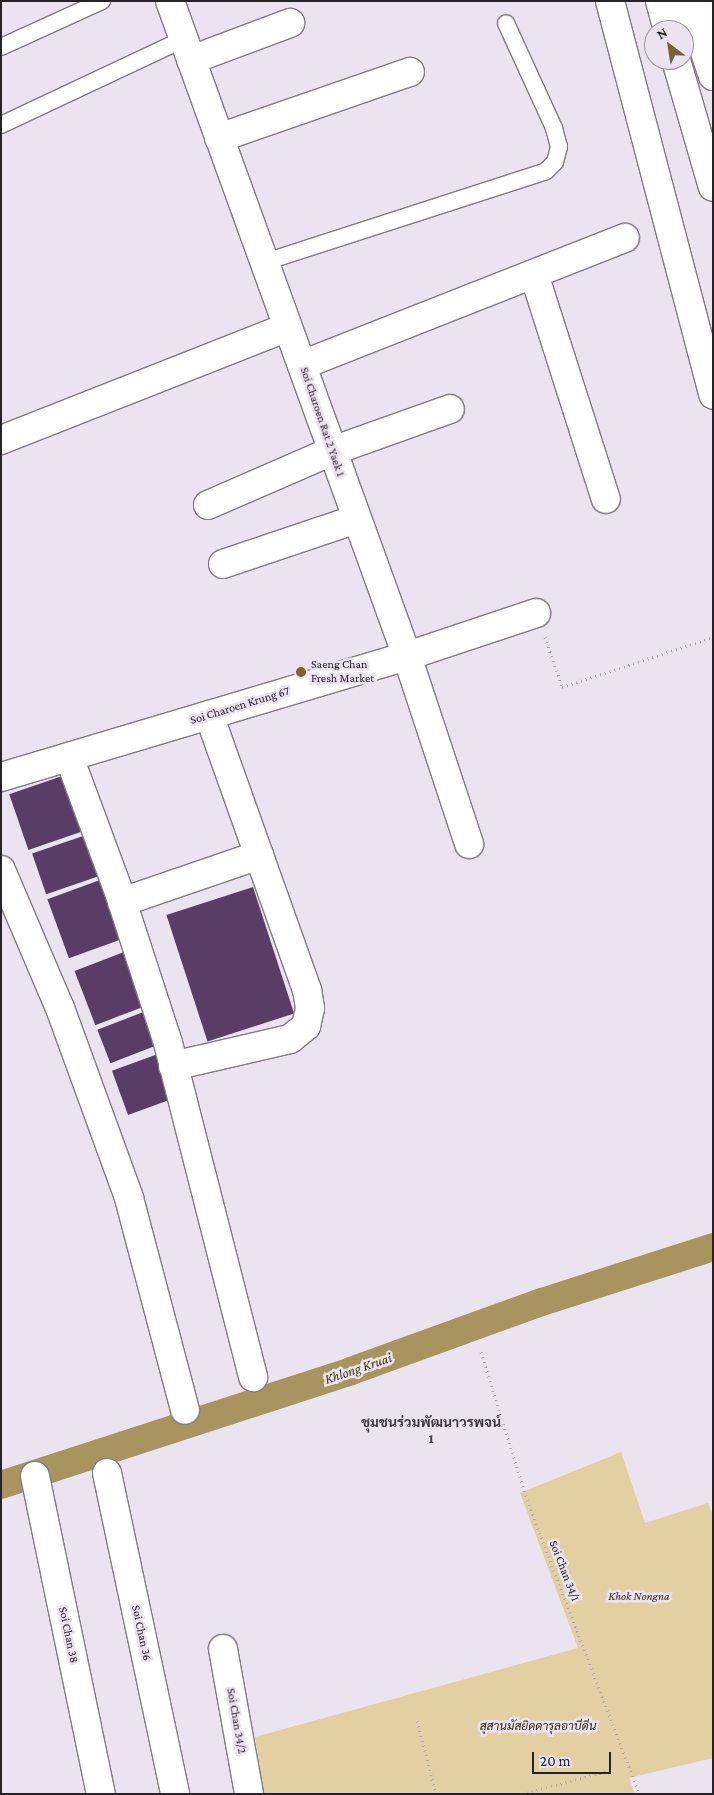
<!DOCTYPE html>
<meta charset="utf-8">
<style>
body{margin:0}
#map{position:relative;width:714px;height:1795px;overflow:hidden;background:#ebe3ef;font-family:"Crimson Pro",Sarabun,serif}
div>[style]{position:absolute}
.green>*{inset:0;background:#e3d0a2}
.canal>*{height:28px;margin:-14px;padding:0 14px;transform-origin:14px;border-radius:14px;background:#a8945e}
.building>*{inset:0;background:#5a3d66;transform-origin:0 0}
.path>*{height:3px;margin-top:-1.5px;transform-origin:0;background:repeating-linear-gradient(90deg,#aea8b2 0 1px,transparent 0 5px)}
.roads{filter:drop-shadow(1px 0 #817a84) drop-shadow(-1px 0 #817a84) drop-shadow(0 1px #817a84) drop-shadow(0 -1px #817a84)}
.service>*{height:16px;margin:-8px;padding:0 8px;transform-origin:8px;border-radius:8px;background:#fff}
.minor>*{height:28px;margin:-14px;padding:0 14px;transform-origin:14px;border-radius:14px;background:#fff}
.primary>*{height:28px;margin:-14px;padding:0 14px;transform-origin:14px;border-radius:14px;background:#fff}
.motorway>*{height:28px;margin:-14px;padding:0 14px;transform-origin:14px;border-radius:14px;background:#fff}
.dots>*{width:14px;height:14px;translate:-50% -50%;box-sizing:border-box;border:2px solid #ebe3ef;border-radius:50%}
span{translate:-50% -50%;white-space:nowrap;text-align:center;line-height:1.15;-webkit-text-stroke:5px #ebe3ef;paint-order:stroke}
.street-label{font-size:12px;color:#252327}
.poi-label{font-size:12px;color:#252327}
.left{translate:0 -50%;text-align:left}
.park-label{font-size:12px;color:#342a11;font-style:italic}
.water-label{font-size:14px;color:#433405;font-style:italic}
.neighbourhood-label{font-size:14px;color:#3e3841;font-weight:700}
.frame{position:absolute;inset:0;border:2px solid #252327;pointer-events:none}
.north{position:absolute;left:644px;top:20px;width:50px;height:50px;box-sizing:border-box;background:#ebe3ef;border:1px solid #9c969f;border-radius:50%;rotate:329deg;font-size:14px;font-weight:700;line-height:20px;text-align:center;color:#252327}
.north::after{content:'';display:block;margin:auto;width:18px;height:22px;background:#776432;clip-path:polygon(50% 0,100% 100%,50% 72%,0 100%)}
.scale{position:absolute;left:532px;top:1752px;width:79px;height:22px;box-sizing:border-box;border:2px solid #252327;border-top:0;padding-left:6px;font-size:15px;line-height:18px;white-space:nowrap;color:#252327;-webkit-text-stroke:4px #ebe3ef;paint-order:stroke}
</style>
<div id="map">
<div class="green">
<div style="clip-path:polygon(621px 1452px,645px 1523px,708px 1503px,713px 1516px,713px 1758px,629px 1778px,635px 1794px,264px 1794px,255px 1737px,578px 1648px,520px 1493px)"></div>
</div>
<div class="canal">
<div style="left:1px;top:1485px;width:368px;rotate:-18deg"></div>
<div style="left:351px;top:1371px;width:203px;rotate:-19.9deg"></div>
<div style="left:542px;top:1302px;width:180px;rotate:-17.8deg"></div>
</div>
<div class="building">
<div style="left:65px;top:775px;width:59px;height:59px;rotate:71deg"></div>
<div style="left:86px;top:835px;width:43px;height:57px;rotate:71deg"></div>
<div style="left:100px;top:880px;width:63px;height:56px;rotate:70deg"></div>
<div style="left:253px;top:887px;width:133px;height:91px;rotate:72deg"></div>
<div style="left:124px;top:952px;width:58px;height:53px;rotate:69deg"></div>
<div style="left:146px;top:1011px;width:36px;height:52px;rotate:69deg"></div>
<div style="left:158px;top:1054px;width:47px;height:49px;rotate:70deg"></div>
</div>
<div class="path">
<div style="left:545px;top:637px;width:53px;rotate:71.2deg"></div>
<div style="left:562px;top:687px;width:159px;rotate:-18.3deg"></div>
<div style="left:481px;top:1352px;width:155px;rotate:72.7deg"></div>
<div style="left:527px;top:1500px;width:315px;rotate:69.1deg"></div>
<div style="left:417px;top:1721px;width:75px;rotate:75.4deg"></div>
<div style="left:522px;top:1794px;width:92px;rotate:-15.1deg"></div>
</div>
<div class="roads">
<div class="service">
<div style="left:1px;top:47px;width:111px;rotate:-24.5deg"></div>
<div style="left:1px;top:125px;width:202px;rotate:-25.2deg"></div>
<div style="left:265px;top:262px;width:295px;rotate:-17.9deg"></div>
<div style="left:546px;top:171px;width:13px;rotate:-45deg"></div>
<div style="left:555px;top:162px;width:16px;rotate:-75deg"></div>
<div style="left:559px;top:147px;width:20px;rotate:-105deg"></div>
<div style="left:554px;top:128px;width:115px;rotate:-114.6deg"></div>
</div>
<div class="minor">
<div style="left:170px;top:1px;width:697px;rotate:70.11deg"></div>
<div style="left:407px;top:656px;width:198px;rotate:71.7deg"></div>
<div style="left:191px;top:60px;width:106px;rotate:-20.5deg"></div>
<div style="left:219px;top:138px;width:202px;rotate:-19.1deg"></div>
<div style="left:534px;top:274px;width:236px;rotate:72.3deg"></div>
<div style="left:302px;top:365px;width:347px;rotate:-21.5deg"></div>
<div style="left:1px;top:440px;width:308px;rotate:-21.5deg"></div>
<div style="left:208px;top:505px;width:135px;rotate:-23.5deg"></div>
<div style="left:332px;top:451px;width:125px;rotate:-19.6deg"></div>
<div style="left:223px;top:564px;width:141px;rotate:-18.6deg"></div>
<div style="left:69px;top:757px;width:144px;rotate:69.7deg"></div>
<div style="left:119px;top:892px;width:159px;rotate:72deg"></div>
<div style="left:168px;top:1043px;width:345px;rotate:75.7deg"></div>
<div style="left:1px;top:777px;width:424px;rotate:-16.6deg"></div>
<div style="left:407px;top:656px;width:136px;rotate:-18.4deg"></div>
<div style="left:1px;top:870px;width:150px;rotate:66.9deg"></div>
<div style="left:60px;top:1008px;width:202px;rotate:70deg"></div>
<div style="left:129px;top:1198px;width:219px;rotate:75.2deg"></div>
<div style="left:122px;top:902px;width:145px;rotate:-18.9deg"></div>
<div style="left:173px;top:1066px;width:120px;rotate:-13deg"></div>
<div style="left:290px;top:1039px;width:21px;rotate:-39deg"></div>
<div style="left:306px;top:1026px;width:18px;rotate:-77deg"></div>
<div style="left:310px;top:1008px;width:18px;rotate:-99deg"></div>
<div style="left:307px;top:990px;width:292px;rotate:-109.6deg"></div>
<div style="left:107px;top:1473px;width:328px;rotate:78deg"></div>
<div style="left:35px;top:1476px;width:325px;rotate:78.3deg"></div>
<div style="left:223px;top:1649px;width:147px;rotate:79.8deg"></div>
</div>
<div class="primary">
<div style="left:688px;top:1px;width:79px;rotate:71.6deg"></div>
</div>
<div class="motorway">
<div style="left:610px;top:1px;width:407px;rotate:75.3deg"></div>
<div style="left:660px;top:1px;width:30px;rotate:75deg"></div>
<div style="left:708px;top:1px;width:16px;rotate:72deg"></div>
<div style="left:676px;top:60px;width:132px;rotate:73.8deg"></div>
</div>
</div>
<div class="dots">
<div style="left:301px;top:672px;background:#776432"></div>
</div>
<div class="street-label">
<span style="left:322px;top:422px;rotate:71deg">Soi Charoen Rat 2 Yaek 1</span>
<span style="left:240px;top:706px;rotate:-17deg">Soi Charoen Krung 67</span>
<span style="left:564px;top:1571px;rotate:69deg">Soi Chan 34/1</span>
<span style="left:141px;top:1633px;rotate:78deg">Soi Chan 36</span>
<span style="left:68px;top:1635px;rotate:78deg">Soi Chan 38</span>
<span style="left:236px;top:1721px;rotate:80deg">Soi Chan 34/2</span>
</div>
<div class="poi-label">
<span class="left" style="left:311px;top:672px">Saeng Chan<br>Fresh Market</span>
</div>
<div class="park-label">
<span style="left:639px;top:1597px">Khok Nongna</span>
<span style="left:538px;top:1727px">สุสานมัสยิดดารุลอาบีดีน</span>
</div>
<div class="water-label">
<span style="left:358px;top:1368px;rotate:-19deg">Khlong Kruai</span>
</div>
<div class="neighbourhood-label">
<span style="left:431px;top:1430px">ชุมชนร่วมพัฒนาวรพจน์<br>1</span>
</div>
<div class="frame"></div>
<div class="north">N</div>
<div class="scale">20 m</div>
</div>
